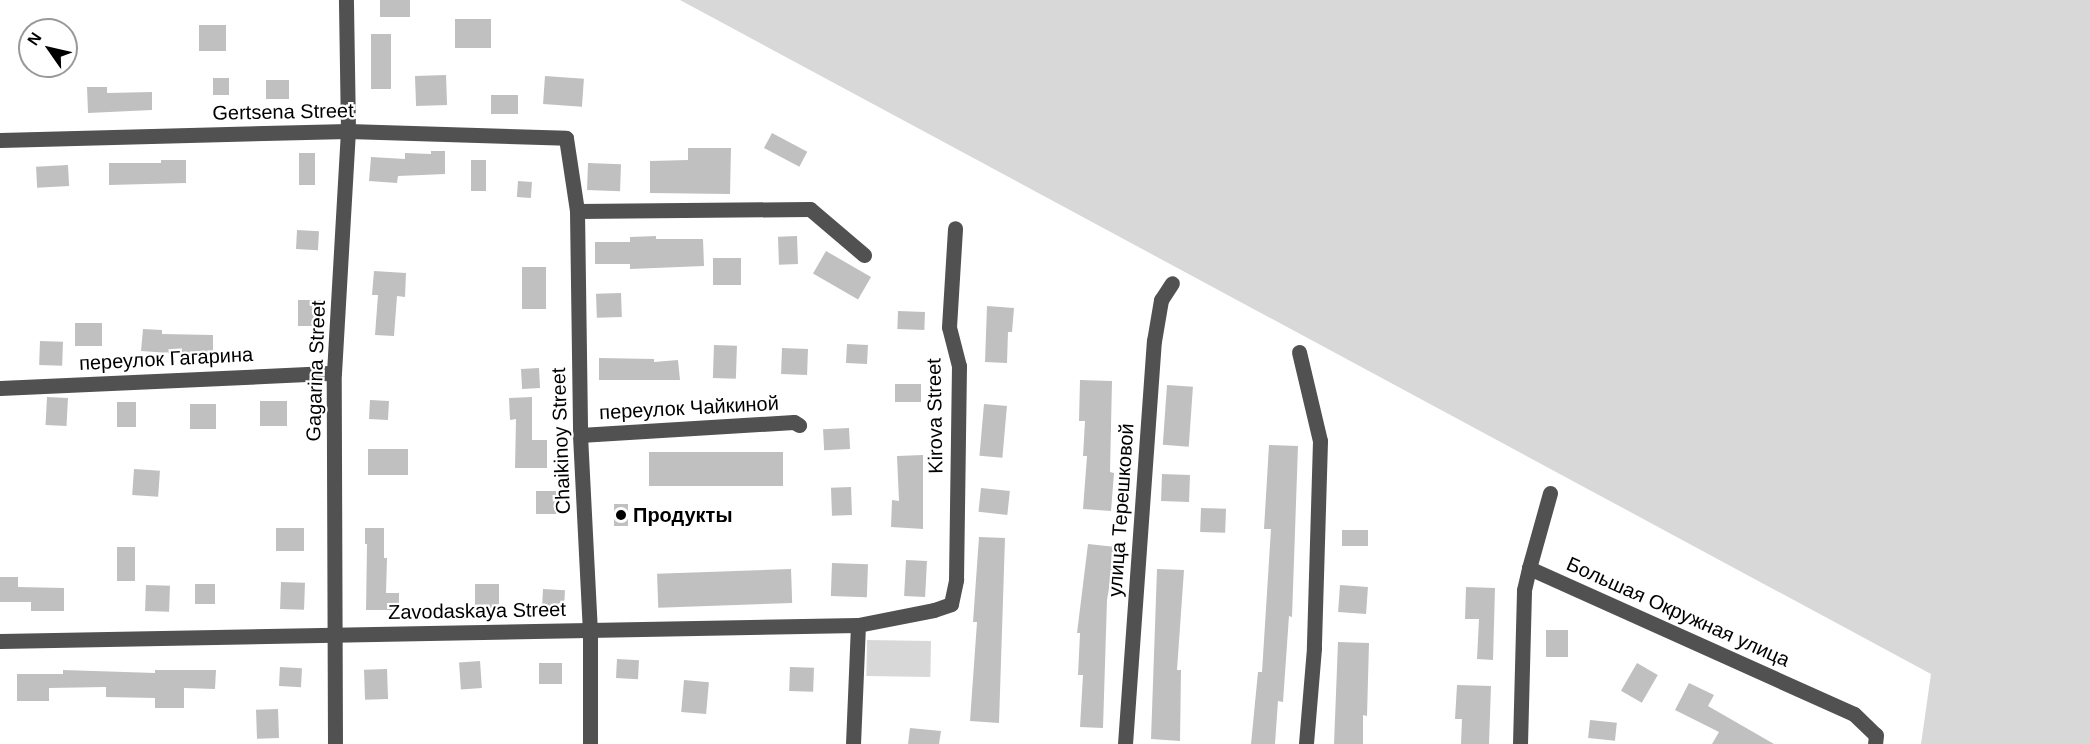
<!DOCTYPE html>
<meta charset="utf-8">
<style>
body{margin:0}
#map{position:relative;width:2090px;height:744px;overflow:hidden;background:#fff;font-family:Helvetica,sans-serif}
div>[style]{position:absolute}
.green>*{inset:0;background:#d8d8d8;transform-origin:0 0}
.building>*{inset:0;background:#c0c0c0;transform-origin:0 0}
.minor>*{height:15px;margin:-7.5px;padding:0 7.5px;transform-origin:7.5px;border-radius:7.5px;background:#515151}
.dots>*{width:16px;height:16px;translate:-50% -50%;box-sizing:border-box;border:3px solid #fff;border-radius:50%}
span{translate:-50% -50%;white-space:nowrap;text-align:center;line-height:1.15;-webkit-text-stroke:4.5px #fff;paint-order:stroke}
.street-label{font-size:20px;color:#000}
.poi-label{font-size:20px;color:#000;font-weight:700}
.left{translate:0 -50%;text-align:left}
.north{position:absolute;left:18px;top:18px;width:60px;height:60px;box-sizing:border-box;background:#fff;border:2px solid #999;border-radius:50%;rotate:304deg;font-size:16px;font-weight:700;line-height:24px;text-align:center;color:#000}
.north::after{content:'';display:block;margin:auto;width:21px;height:27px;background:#000;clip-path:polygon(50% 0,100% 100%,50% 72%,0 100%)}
</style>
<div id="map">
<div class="green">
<div style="clip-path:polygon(680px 0,2090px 0,2090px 744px,1921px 744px,1931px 674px)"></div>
<div style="left:867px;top:640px;width:64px;height:36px;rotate:1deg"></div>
</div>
<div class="building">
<div style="left:380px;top:0;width:30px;height:17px"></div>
<div style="left:455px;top:19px;width:36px;height:29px"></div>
<div style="left:199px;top:25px;width:27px;height:26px"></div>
<div style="left:371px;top:34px;width:20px;height:55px"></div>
<div style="left:446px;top:75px;width:30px;height:31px;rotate:88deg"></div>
<div style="left:545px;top:76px;width:39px;height:28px;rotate:4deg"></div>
<div style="left:213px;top:78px;width:16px;height:17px"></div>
<div style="left:266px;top:80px;width:23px;height:19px"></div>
<div style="clip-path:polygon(87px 87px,107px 87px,107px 93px,152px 92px,152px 110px,88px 113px)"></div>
<div style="left:491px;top:95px;width:27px;height:19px"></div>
<div style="left:772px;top:133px;width:40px;height:17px;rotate:28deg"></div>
<div style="clip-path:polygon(688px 148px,731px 148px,730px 194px,650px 193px,650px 161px,688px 160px)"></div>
<div style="clip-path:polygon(431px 151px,445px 151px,445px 174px,398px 176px,397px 183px,369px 181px,371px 157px,405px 159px,405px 153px,431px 154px)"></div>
<div style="left:299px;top:153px;width:16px;height:32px"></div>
<div style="clip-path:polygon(161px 160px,186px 160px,186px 183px,109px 185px,109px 163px,161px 163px)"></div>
<div style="left:471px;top:160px;width:15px;height:31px"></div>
<div style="left:588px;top:163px;width:33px;height:27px;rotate:2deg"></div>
<div style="left:68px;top:165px;width:21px;height:32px;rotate:87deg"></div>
<div style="left:518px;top:181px;width:14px;height:16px;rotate:4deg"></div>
<div style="left:297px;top:230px;width:22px;height:19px;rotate:3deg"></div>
<div style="clip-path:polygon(656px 236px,656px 239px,703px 239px,704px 266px,630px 269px,630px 264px,595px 264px,595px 242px,630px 242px,630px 237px)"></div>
<div style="left:797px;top:236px;width:28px;height:19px;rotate:88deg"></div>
<div style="left:826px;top:251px;width:52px;height:26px;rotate:30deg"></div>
<div style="left:713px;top:258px;width:28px;height:27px"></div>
<div style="left:522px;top:267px;width:24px;height:42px"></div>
<div style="clip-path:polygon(374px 271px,406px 273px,405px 297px,397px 296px,394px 336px,375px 335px,378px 295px,372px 295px)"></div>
<div style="left:621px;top:293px;width:24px;height:25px;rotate:88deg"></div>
<div style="left:321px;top:300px;width:26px;height:23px;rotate:90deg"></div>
<div style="clip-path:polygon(987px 306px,1014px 308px,1012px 332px,1008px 332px,1007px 363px,985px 362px)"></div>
<div style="left:898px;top:311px;width:27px;height:18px;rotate:2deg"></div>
<div style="left:75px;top:323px;width:27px;height:23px"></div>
<div style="clip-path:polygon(143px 329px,162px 330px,162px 334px,213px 335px,213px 356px,141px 351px)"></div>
<div style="left:40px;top:341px;width:23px;height:24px;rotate:2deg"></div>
<div style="left:847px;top:344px;width:21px;height:19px;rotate:3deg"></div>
<div style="left:714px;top:345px;width:23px;height:33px;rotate:2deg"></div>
<div style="left:782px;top:348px;width:26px;height:26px;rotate:2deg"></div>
<div style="clip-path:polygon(599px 358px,654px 359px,654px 362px,678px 360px,680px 380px,599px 380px)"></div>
<div style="left:539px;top:368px;width:20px;height:18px;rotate:87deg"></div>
<div style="clip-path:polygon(1080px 380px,1112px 381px,1110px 472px,1114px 473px,1111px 511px,1083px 509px,1087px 456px,1083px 456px,1085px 421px,1079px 421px)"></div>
<div style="left:921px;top:384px;width:18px;height:26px;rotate:90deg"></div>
<div style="left:1167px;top:385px;width:26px;height:60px;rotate:4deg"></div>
<div style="left:47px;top:397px;width:21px;height:28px;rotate:3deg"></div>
<div style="clip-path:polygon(532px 397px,532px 440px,547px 440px,547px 468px,515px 468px,516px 419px,510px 420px,509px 398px)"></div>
<div style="left:370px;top:400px;width:19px;height:19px;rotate:3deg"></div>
<div style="left:287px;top:401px;width:25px;height:27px;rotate:90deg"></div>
<div style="left:117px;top:402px;width:19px;height:25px"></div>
<div style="left:190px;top:404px;width:26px;height:25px"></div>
<div style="left:984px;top:404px;width:23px;height:52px;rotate:5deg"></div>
<div style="left:849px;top:428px;width:21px;height:26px;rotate:87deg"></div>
<div style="clip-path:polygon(1269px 445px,1298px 446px,1292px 617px,1289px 616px,1283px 702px,1278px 701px,1275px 744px,1251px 744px,1258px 672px,1262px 672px,1271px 529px,1264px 529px)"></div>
<div style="left:368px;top:449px;width:40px;height:26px"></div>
<div style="left:783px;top:452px;width:34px;height:134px;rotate:90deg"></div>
<div style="clip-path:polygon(923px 455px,923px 529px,891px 527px,892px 500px,899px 501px,897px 456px)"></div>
<div style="left:134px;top:469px;width:26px;height:26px;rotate:4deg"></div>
<div style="left:1162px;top:474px;width:28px;height:27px;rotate:2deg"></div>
<div style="left:851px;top:487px;width:28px;height:20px;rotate:88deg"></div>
<div style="left:981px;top:488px;width:29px;height:24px;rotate:6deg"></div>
<div style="left:536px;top:491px;width:20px;height:23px"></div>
<div style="left:614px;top:504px;width:14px;height:22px"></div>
<div style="left:1201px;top:508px;width:25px;height:24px;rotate:2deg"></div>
<div style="left:276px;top:528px;width:28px;height:23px"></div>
<div style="clip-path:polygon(365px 528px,384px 528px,384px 558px,387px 558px,386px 593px,399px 593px,399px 610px,366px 610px,367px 544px,365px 544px)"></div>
<div style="left:1342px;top:530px;width:26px;height:16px"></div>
<div style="clip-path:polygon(979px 537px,1005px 538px,999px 723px,970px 721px,977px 622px,973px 622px)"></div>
<div style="clip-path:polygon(1088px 544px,1116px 547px,1107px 600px,1103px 728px,1080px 727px,1083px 675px,1078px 675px,1080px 633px,1077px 633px)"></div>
<div style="left:117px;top:547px;width:18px;height:34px"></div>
<div style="left:906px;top:560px;width:21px;height:36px;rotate:3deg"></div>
<div style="left:832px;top:563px;width:36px;height:33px;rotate:2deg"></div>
<div style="left:791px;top:569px;width:34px;height:134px;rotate:88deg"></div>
<div style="clip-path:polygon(1157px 569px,1184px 570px,1177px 670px,1181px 670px,1180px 741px,1151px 739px)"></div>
<div style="clip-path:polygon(0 577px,18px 577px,18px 587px,64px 588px,64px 611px,31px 611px,31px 602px,0 602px)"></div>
<div style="left:281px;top:582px;width:24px;height:27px;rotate:2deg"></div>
<div style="left:195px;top:584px;width:20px;height:20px"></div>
<div style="left:499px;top:584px;width:25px;height:24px;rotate:90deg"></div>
<div style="left:146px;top:585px;width:24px;height:26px;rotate:2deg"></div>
<div style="left:1340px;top:585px;width:28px;height:27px;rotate:4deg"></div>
<div style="clip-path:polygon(1466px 587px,1495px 588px,1493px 660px,1477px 659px,1479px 619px,1465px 619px)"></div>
<div style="left:543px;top:589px;width:22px;height:19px;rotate:3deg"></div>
<div style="left:1546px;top:630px;width:22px;height:27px"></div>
<div style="clip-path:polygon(1338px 642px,1369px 643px,1367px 716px,1363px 715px,1363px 744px,1334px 744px)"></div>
<div style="left:617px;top:659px;width:22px;height:19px;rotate:3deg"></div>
<div style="left:480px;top:661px;width:27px;height:21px;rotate:86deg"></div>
<div style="left:539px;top:663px;width:23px;height:21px"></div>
<div style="left:1637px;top:663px;width:24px;height:32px;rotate:30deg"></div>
<div style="left:280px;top:667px;width:22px;height:19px;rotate:3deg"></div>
<div style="left:790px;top:667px;width:24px;height:24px;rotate:2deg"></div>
<div style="left:387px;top:669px;width:30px;height:23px;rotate:88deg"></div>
<div style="clip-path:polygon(63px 670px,155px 673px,155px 670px,216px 670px,215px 689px,184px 688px,184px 708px,155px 708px,155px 698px,106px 697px,106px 687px,49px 688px,49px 701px,17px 701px,17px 674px,63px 674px)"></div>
<div style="left:684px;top:680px;width:25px;height:32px;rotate:5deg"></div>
<div style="clip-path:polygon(1689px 683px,1714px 695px,1708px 706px,1774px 744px,1712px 744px,1719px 732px,1675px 710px)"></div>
<div style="clip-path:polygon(1457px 685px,1491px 686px,1489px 744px,1461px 744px,1462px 719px,1455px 719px)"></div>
<div style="left:278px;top:709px;width:29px;height:22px;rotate:88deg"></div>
<div style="left:1590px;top:720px;width:27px;height:18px;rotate:6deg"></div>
<div style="clip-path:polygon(910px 728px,941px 731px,939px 744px,908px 744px)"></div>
</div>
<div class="minor">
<div style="left:0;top:140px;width:348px;rotate:-1.5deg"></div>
<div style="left:348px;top:131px;width:218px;rotate:1.8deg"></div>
<div style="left:566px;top:138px;width:74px;rotate:81.4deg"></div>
<div style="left:577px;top:211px;width:224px;rotate:89.2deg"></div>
<div style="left:580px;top:435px;width:196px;rotate:87.1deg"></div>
<div style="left:590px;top:631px;width:113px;rotate:90deg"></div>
<div style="left:577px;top:211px;width:233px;rotate:-0.5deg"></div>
<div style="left:810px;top:209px;width:71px;rotate:40.4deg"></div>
<div style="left:1299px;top:352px;width:91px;rotate:76.7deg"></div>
<div style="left:1320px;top:441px;width:207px;rotate:91.7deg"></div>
<div style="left:1314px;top:648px;width:96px;rotate:94.8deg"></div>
<div style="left:0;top:388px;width:334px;rotate:-2.6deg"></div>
<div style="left:580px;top:435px;width:214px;rotate:-3.5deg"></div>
<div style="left:794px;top:422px;width:6px;rotate:31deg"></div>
<div style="left:1550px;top:493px;width:78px;rotate:105.6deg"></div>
<div style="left:1529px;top:568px;width:356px;rotate:24.2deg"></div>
<div style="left:1854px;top:714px;width:30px;rotate:44deg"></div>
<div style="left:1876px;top:735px;width:9px;rotate:96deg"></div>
<div style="left:0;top:641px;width:858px;rotate:-1.07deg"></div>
<div style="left:858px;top:625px;width:77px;rotate:-11.2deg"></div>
<div style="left:934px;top:610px;width:18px;rotate:-19deg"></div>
<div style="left:951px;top:604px;width:25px;rotate:-78deg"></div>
<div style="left:956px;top:580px;width:214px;rotate:-89.2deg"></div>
<div style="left:959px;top:366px;width:40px;rotate:-104.4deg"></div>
<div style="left:949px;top:327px;width:99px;rotate:-86.5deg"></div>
<div style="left:335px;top:744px;width:371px;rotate:-90.2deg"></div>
<div style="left:334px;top:373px;width:242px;rotate:-86.7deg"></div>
<div style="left:348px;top:131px;width:131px;rotate:-90.9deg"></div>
<div style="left:853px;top:744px;width:119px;rotate:-87.6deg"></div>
<div style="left:1125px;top:744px;width:404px;rotate:-85.9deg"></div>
<div style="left:1154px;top:341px;width:42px;rotate:-80.3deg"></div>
<div style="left:1161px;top:300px;width:20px;rotate:-57deg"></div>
<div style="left:1520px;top:744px;width:154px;rotate:-88.5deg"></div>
<div style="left:1524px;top:590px;width:23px;rotate:-77deg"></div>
</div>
<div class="dots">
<div style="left:621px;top:515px;background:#000"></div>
</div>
<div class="street-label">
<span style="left:283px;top:112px;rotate:-1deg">Gertsena Street</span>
<span style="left:166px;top:359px;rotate:-3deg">переулок Гагарина</span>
<span style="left:316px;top:371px;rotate:-88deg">Gagarina Street</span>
<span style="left:689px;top:408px;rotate:-3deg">переулок Чайкиной</span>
<span style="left:935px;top:416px;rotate:-91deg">Kirova Street</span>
<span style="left:561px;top:441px;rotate:-92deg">Chaikinoy Street</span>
<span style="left:1121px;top:510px;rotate:-86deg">улица Терешковой</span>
<span style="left:477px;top:611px;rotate:-1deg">Zavodaskaya Street</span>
<span style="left:1678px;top:612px;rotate:24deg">Большая Окружная улица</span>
</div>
<div class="poi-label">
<span class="left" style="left:633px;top:515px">Продукты</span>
</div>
<div class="north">N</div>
</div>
